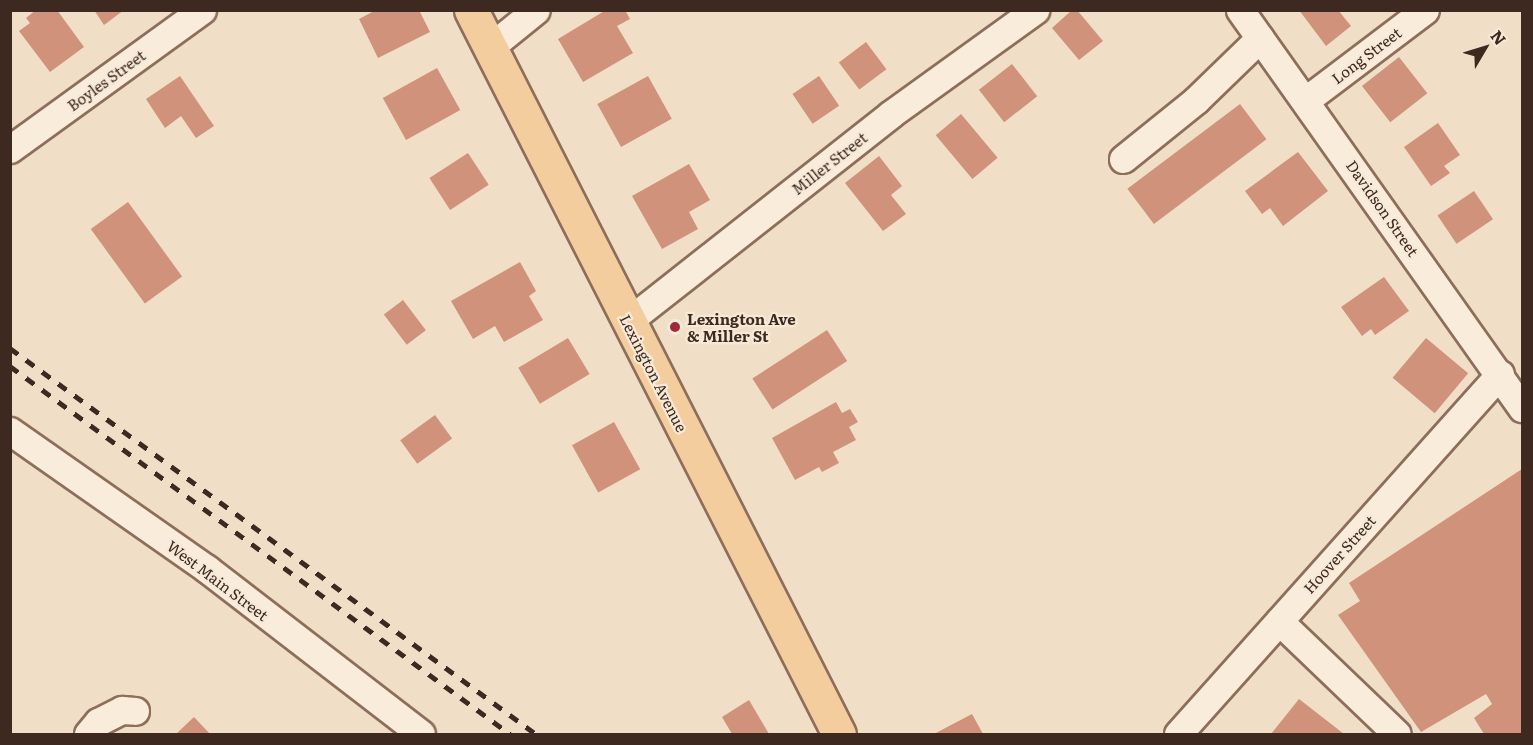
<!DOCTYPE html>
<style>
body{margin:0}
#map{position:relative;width:1533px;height:745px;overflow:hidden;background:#f0dec7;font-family:Literata,serif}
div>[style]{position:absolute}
.building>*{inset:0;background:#d0927b;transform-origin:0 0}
.roads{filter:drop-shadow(2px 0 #8d6e5b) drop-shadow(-2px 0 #8d6e5b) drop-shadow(0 2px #8d6e5b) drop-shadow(0 -2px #8d6e5b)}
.minor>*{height:27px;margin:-13.5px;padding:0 13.5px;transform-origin:13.5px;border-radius:13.5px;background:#faecdb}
.major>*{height:33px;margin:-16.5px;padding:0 16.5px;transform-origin:16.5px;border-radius:16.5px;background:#f4cd9e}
.rail>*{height:4.5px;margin-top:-2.25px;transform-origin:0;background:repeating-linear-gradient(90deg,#3d291f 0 10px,transparent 0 20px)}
.dots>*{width:16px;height:16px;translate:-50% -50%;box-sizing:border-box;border:3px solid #f7e9d7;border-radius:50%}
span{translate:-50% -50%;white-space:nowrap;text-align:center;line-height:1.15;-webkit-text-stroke:4.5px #f7e9d7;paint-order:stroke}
.street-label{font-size:15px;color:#3d291f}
.poi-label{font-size:15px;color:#3d291f;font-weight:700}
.left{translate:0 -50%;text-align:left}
.frame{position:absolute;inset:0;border:12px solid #3d291f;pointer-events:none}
.north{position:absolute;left:1455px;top:18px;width:60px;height:60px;-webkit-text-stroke:4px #f7e9d7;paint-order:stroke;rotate:52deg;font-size:16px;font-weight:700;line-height:24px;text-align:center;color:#3d291f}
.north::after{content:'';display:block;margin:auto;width:21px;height:27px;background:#3d291f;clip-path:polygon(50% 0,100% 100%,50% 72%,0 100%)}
</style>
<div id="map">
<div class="building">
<div style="clip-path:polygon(36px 10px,57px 10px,84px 47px,50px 72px,19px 31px,30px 23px,26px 18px)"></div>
<div style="clip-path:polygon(94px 10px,124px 10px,104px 25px)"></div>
<div style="clip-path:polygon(376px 10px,419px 10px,430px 32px,378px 58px,359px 19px)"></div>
<div style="clip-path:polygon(606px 10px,625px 10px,630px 19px,617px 26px,633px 53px,583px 82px,558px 39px)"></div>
<div style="clip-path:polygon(1072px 10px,1077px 10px,1103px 41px,1079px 60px,1052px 28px)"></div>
<div style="clip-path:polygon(1299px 10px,1338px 10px,1351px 26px,1326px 46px)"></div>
<div style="left:866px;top:42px;width:34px;height:34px;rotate:53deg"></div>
<div style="left:1399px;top:57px;width:46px;height:47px;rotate:52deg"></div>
<div style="left:1012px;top:64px;width:41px;height:42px;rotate:52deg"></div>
<div style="left:437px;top:68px;width:48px;height:62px;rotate:61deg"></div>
<div style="clip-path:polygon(180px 76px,214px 126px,196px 138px,181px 116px,165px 128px,146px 99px)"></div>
<div style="left:648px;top:76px;width:49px;height:58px;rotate:61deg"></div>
<div style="left:819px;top:76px;width:36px;height:32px;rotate:56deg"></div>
<div style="left:1240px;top:104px;width:44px;height:141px;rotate:53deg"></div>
<div style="left:961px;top:114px;width:57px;height:33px;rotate:50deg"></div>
<div style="clip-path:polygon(1438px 123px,1460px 155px,1444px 166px,1450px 173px,1431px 186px,1404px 147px)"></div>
<div style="clip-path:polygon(1298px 152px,1328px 191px,1283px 226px,1270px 208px,1262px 214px,1245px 191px)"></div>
<div style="left:468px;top:153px;width:38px;height:46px;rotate:57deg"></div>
<div style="clip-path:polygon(879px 156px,902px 186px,891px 195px,906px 214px,883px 231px,845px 183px)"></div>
<div style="clip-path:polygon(689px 164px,710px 200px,689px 212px,698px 229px,662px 249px,632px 196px)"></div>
<div style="left:1474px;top:191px;width:34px;height:44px;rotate:56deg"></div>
<div style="left:128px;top:202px;width:92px;height:46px;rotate:54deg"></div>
<div style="clip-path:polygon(520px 262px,536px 291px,529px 296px,543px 320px,504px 342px,495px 326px,473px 339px,451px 301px)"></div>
<div style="clip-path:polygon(1384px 277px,1409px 311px,1375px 335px,1371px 329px,1362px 336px,1341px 307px)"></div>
<div style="left:403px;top:300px;width:38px;height:24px;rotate:53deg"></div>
<div style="left:827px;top:330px;width:37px;height:89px;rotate:57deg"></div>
<div style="left:568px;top:338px;width:42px;height:58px;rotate:59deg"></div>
<div style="left:1426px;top:338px;width:55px;height:52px;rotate:40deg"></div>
<div style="clip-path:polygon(836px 402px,842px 413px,850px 409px,858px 422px,849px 427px,856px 440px,833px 452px,839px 463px,822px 472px,819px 467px,795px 480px,772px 438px)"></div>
<div style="left:435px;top:415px;width:29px;height:43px;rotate:54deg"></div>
<div style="left:614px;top:422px;width:54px;height:48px;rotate:61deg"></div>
<div style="clip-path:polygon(1522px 469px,1522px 734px,1484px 734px,1474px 718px,1492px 704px,1486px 694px,1421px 732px,1338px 615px,1360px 601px,1349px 583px)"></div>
<div style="clip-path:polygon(1299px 699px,1344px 734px,1271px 734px)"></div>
<div style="clip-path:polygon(749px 700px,769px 734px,732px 734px,722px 717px)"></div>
<div style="clip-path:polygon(972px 714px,983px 734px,934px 734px)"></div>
<div style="clip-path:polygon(194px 717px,210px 734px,176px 734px)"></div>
</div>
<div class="roads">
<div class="minor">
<div style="left:1240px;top:10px;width:488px;rotate:54.7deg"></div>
<div style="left:489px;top:48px;width:60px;rotate:-39deg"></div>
<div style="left:1306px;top:100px;width:149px;rotate:-37.1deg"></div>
<div style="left:10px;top:149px;width:237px;rotate:-35.9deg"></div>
<div style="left:1123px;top:159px;width:94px;rotate:-38.9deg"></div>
<div style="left:1196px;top:100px;width:89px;rotate:-44.1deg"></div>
<div style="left:627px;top:322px;width:336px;rotate:-38.2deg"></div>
<div style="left:891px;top:114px;width:178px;rotate:-35.8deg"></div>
<div style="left:10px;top:431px;width:241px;rotate:35deg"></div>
<div style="left:207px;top:569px;width:270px;rotate:37.6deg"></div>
<div style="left:1279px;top:621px;width:163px;rotate:43.8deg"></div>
<div style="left:88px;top:734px;width:16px;rotate:-50deg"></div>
<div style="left:98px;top:722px;width:27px;rotate:-27deg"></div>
<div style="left:122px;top:710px;width:13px;rotate:4deg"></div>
<div style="left:1178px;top:734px;width:483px;rotate:-48.2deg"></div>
</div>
<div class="major">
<div style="left:471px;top:10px;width:812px;rotate:63.06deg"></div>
</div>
</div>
<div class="rail">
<div style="left:10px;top:348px;width:652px;rotate:36.27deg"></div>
<div style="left:10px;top:366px;width:621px;rotate:36.35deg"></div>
</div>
<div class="dots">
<div style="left:675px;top:327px;background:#9f283a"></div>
</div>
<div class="street-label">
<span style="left:1366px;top:55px;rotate:-37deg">Long Street</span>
<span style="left:106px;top:80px;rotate:-36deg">Boyles Street</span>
<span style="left:829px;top:163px;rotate:-38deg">Miller Street</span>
<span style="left:1383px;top:208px;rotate:55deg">Davidson Street</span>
<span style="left:654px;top:373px;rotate:63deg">Lexington Avenue</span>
<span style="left:1339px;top:554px;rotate:-48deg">Hoover Street</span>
<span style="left:218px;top:580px;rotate:37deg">West Main Street</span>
</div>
<div class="poi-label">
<span class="left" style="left:687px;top:327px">Lexington Ave<br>&amp; Miller St</span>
</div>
<div class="frame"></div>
<div class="north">N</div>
</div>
